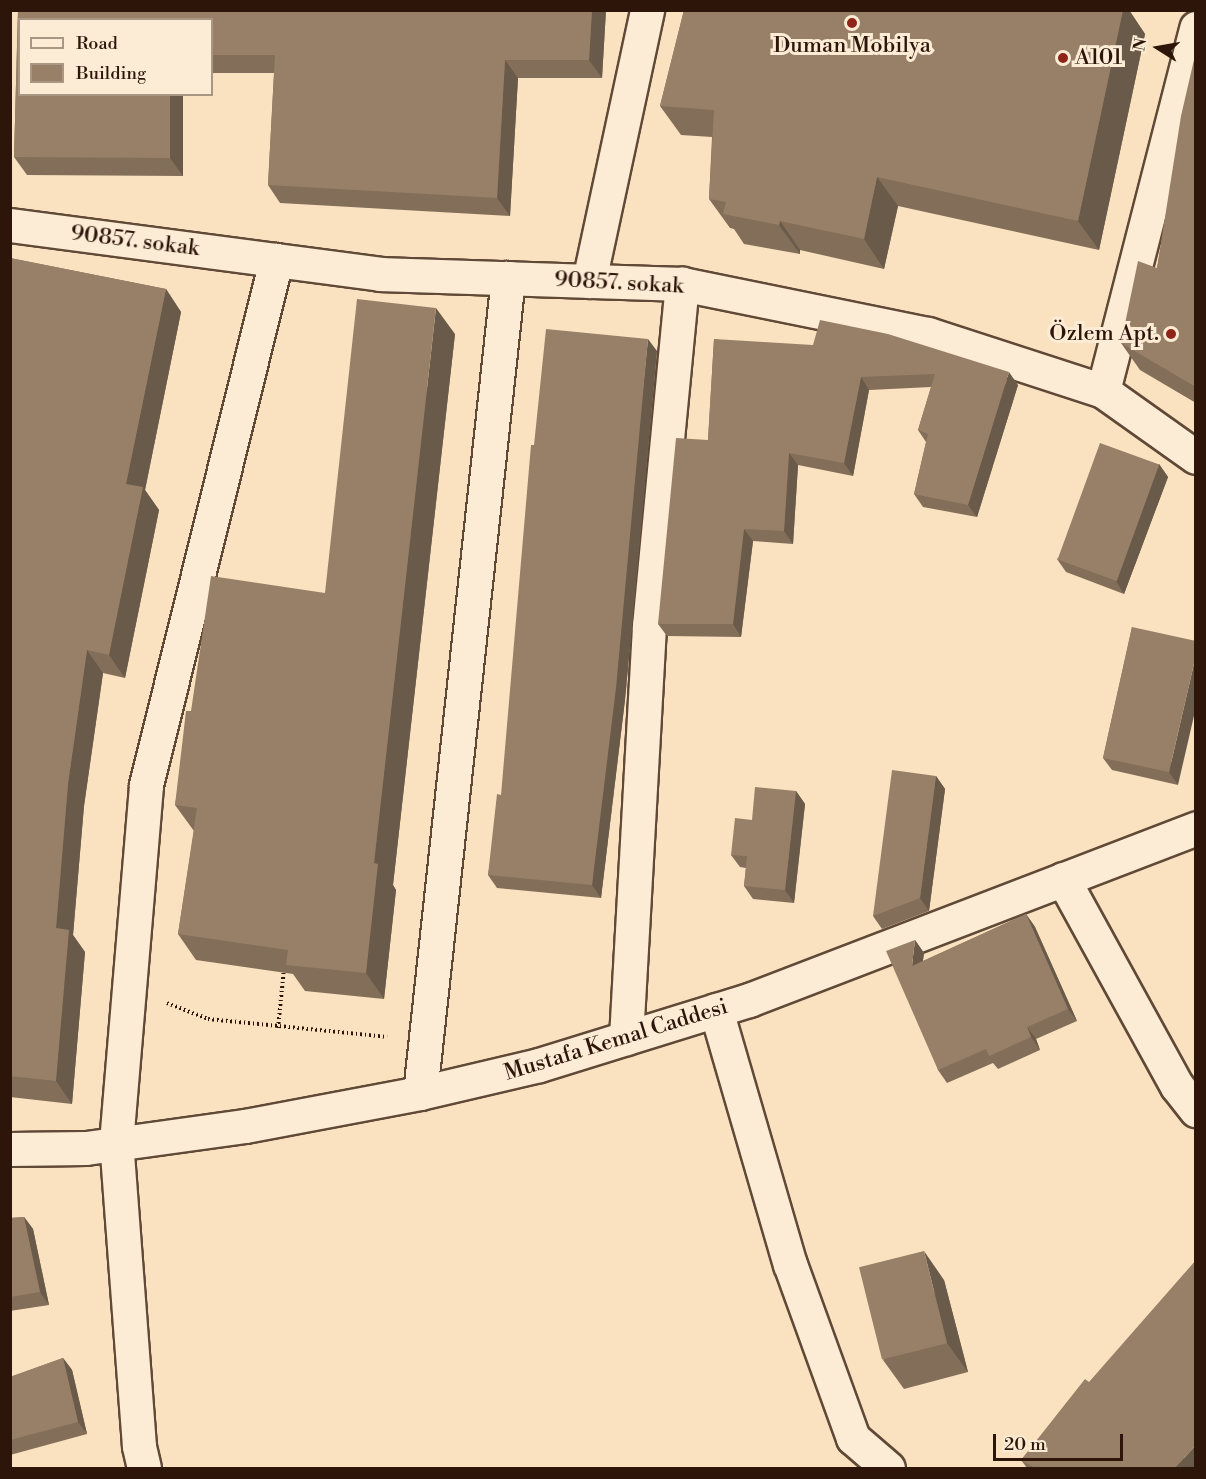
<!DOCTYPE html>
<meta charset="utf-8">
<style>
body{margin:0}
#map{position:relative;width:1206px;height:1479px;overflow:hidden;background:#fae2c0;font-family:"Libre Bodoni",serif}
div>[style]{position:absolute}
.path>*{height:4px;margin-top:-2px;transform-origin:0;background:repeating-linear-gradient(90deg,#2d1609 0 1.5px,transparent 0 4.5px)}
.roads{filter:drop-shadow(2px 0 #604937) drop-shadow(-2px 0 #604937) drop-shadow(0 2px #604937) drop-shadow(0 -2px #604937)}
.minor>*{height:33px;margin:-16.5px;padding:0 16.5px;transform-origin:16.5px;border-radius:16.5px;background:#fcecd6}
.tertiary>*{height:33px;margin:-16.5px;padding:0 16.5px;transform-origin:16.5px;border-radius:16.5px;background:#fcecd6}
.wall>*{inset:0;background:#836e59}
.shaded-wall>*{inset:0;background:#6a5a49}
.building>*{inset:0;background:#988068;transform-origin:0 0}
.dots>*{width:16px;height:16px;translate:-50% -50%;box-sizing:border-box;border:3px solid #fcecd6;border-radius:50%}
span{translate:-50% -50%;white-space:nowrap;text-align:center;line-height:1.15;-webkit-text-stroke:6px #fcecd6;paint-order:stroke}
.poi-label{font-size:22px;color:#2d1609}
.left{translate:0 -50%;text-align:left}
.right{translate:-100% -50%;text-align:right}
.street-label{font-size:22px;color:#2d1609}
.frame{position:absolute;inset:0;border:12px solid #2d1609;pointer-events:none}
.legend{position:absolute;left:18px;top:18px;width:195px;height:78px;box-sizing:border-box;background:#fcecd6;border:2px solid #a99684;margin:0;padding:8px 10px;list-style:none;font-size:18px;color:#2d1609}
.legend li{display:flex;align-items:center;gap:12px;height:30px}
.legend b{width:30px;border:2px solid #a99684}
.north{position:absolute;left:1128px;top:18px;width:60px;height:60px;-webkit-text-stroke:4px #fcecd6;paint-order:stroke;rotate:281deg;font-size:16px;font-weight:700;line-height:24px;text-align:center;color:#2d1609}
.north::after{content:'';display:block;margin:auto;width:21px;height:27px;background:#2d1609;clip-path:polygon(50% 0,100% 100%,50% 72%,0 100%)}
.scale{position:absolute;left:993px;top:1434px;width:130px;height:27px;box-sizing:border-box;border:3px solid #2d1609;border-top:0;padding-left:8px;font-size:18px;line-height:21px;white-space:nowrap;color:#2d1609;-webkit-text-stroke:4px #fcecd6;paint-order:stroke}
</style>
<div id="map">
<div class="path">
<div style="left:167px;top:1003px;width:44px;rotate:21.3deg"></div>
<div style="left:208px;top:1019px;width:180px;rotate:5.7deg"></div>
<div style="left:278px;top:1028px;width:59px;rotate:-84.2deg"></div>
</div>
<div class="roads">
<div class="minor">
<div style="left:10px;top:225px;width:373px;rotate:7.5deg"></div>
<div style="left:380px;top:274px;width:302px;rotate:1.9deg"></div>
<div style="left:682px;top:284px;width:251px;rotate:11.5deg"></div>
<div style="left:928px;top:334px;width:184px;rotate:18deg"></div>
<div style="left:1103px;top:391px;width:114px;rotate:35.4deg"></div>
<div style="left:589px;top:281px;width:277px;rotate:-77.9deg"></div>
<div style="left:1103px;top:391px;width:375px;rotate:-75.6deg"></div>
<div style="left:1063px;top:879px;width:236px;rotate:61.2deg"></div>
<div style="left:1177px;top:1086px;width:31px;rotate:52deg"></div>
<div style="left:716px;top:1010px;width:265px;rotate:73.8deg"></div>
<div style="left:790px;top:1264px;width:185px;rotate:70.1deg"></div>
<div style="left:853px;top:1438px;width:46px;rotate:40.6deg"></div>
<div style="left:626px;top:1038px;width:413px;rotate:-86.8deg"></div>
<div style="left:649px;top:626px;width:344px;rotate:-84.5deg"></div>
<div style="left:420px;top:1093px;width:820px;rotate:-83.84deg"></div>
<div style="left:144px;top:1468px;width:23px;rotate:-103deg"></div>
<div style="left:139px;top:1446px;width:304px;rotate:-94.3deg"></div>
<div style="left:116px;top:1143px;width:359px;rotate:-85.2deg"></div>
<div style="left:146px;top:785px;width:541px;rotate:-76.09deg"></div>
</div>
<div class="tertiary">
<div style="left:10px;top:1149px;width:76px;rotate:-0.8deg"></div>
<div style="left:86px;top:1148px;width:161px;rotate:-7.9deg"></div>
<div style="left:245px;top:1126px;width:178px;rotate:-10.7deg"></div>
<div style="left:420px;top:1093px;width:122px;rotate:-13.2deg"></div>
<div style="left:539px;top:1065px;width:220px;rotate:-17.2deg"></div>
<div style="left:749px;top:1000px;width:479px;rotate:-21deg"></div>
</div>
</div>
<div class="wall">
<div style="clip-path:polygon(18px 10px,606px 10px,602px 78px,518px 78px,510px 216px,280px 203px,268px 185px,274px 73px,212px 73px,212px 20px,20px 20px,183px 94px,183px 176px,27px 175px,14px 157px)"></div>
<div style="clip-path:polygon(684px 10px,1129px 10px,1145px 34px,1099px 250px,898px 206px,884px 269px,800px 250px,800px 254px,744px 244px,734px 229px,730px 228px,709px 199px,712px 137px,681px 135px,660px 106px)"></div>
<div style="clip-path:polygon(1196px 51px,1196px 403px,1140px 370px,1121px 343px,1157px 268px)"></div>
<div style="clip-path:polygon(10px 258px,166px 289px,181px 312px,145px 490px,159px 510px,125px 678px,103px 673px,84px 806px,73px 935px,85px 952px,72px 1104px,10px 1097px)"></div>
<div style="clip-path:polygon(455px 334px,393px 885px,396px 890px,384px 999px,305px 991px,293px 974px,196px 960px,178px 934px,194px 831px,175px 805px,191px 711px,325px 593px)"></div>
<div style="clip-path:polygon(714px 339px,1018px 385px,977px 517px,923px 507px,914px 494px,926px 442px,918px 430px,931px 387px,869px 390px,853px 476px,798px 465px,793px 544px,753px 541px,741px 637px,667px 636px,658px 624px,708px 440px)"></div>
<div style="clip-path:polygon(657px 351px,625px 700px,601px 898px,497px 888px,488px 875px,501px 795px)"></div>
<div style="clip-path:polygon(1159px 464px,1168px 477px,1124px 594px,1066px 572px,1057px 559px)"></div>
<div style="clip-path:polygon(1132px 627px,1178px 785px,1112px 770px,1103px 758px)"></div>
<div style="clip-path:polygon(936px 776px,945px 789px,929px 911px,882px 929px,873px 916px)"></div>
<div style="clip-path:polygon(796px 791px,805px 804px,794px 903px,753px 899px,744px 886px,746px 868px,740px 867px,731px 855px,752px 820px)"></div>
<div style="clip-path:polygon(1026px 914px,1035px 927px,1077px 1021px,1036px 1039px,1040px 1050px,998px 1069px,993px 1063px,947px 1083px,938px 1070px,915px 940px,924px 953px,923px 961px)"></div>
<div style="clip-path:polygon(24px 1217px,33px 1229px,49px 1305px,10px 1311px,10px 1218px)"></div>
<div style="clip-path:polygon(944px 1280px,968px 1372px,904px 1389px,883px 1360px)"></div>
<div style="clip-path:polygon(63px 1358px,72px 1370px,87px 1434px,10px 1455px,10px 1377px)"></div>
<div style="clip-path:polygon(1089px 1382px,1196px 1468px,1027px 1468px,1021px 1460px)"></div>
</div>
<div class="shaded-wall">
<div style="clip-path:polygon(592px 10px,606px 10px,602px 78px,589px 60px)"></div>
<div style="clip-path:polygon(1123px 10px,1129px 10px,1145px 34px,1099px 250px,1078px 221px)"></div>
<div style="clip-path:polygon(505px 60px,518px 78px,510px 216px,497px 198px)"></div>
<div style="clip-path:polygon(170px 94px,183px 94px,183px 176px,170px 158px)"></div>
<div style="clip-path:polygon(877px 177px,898px 206px,884px 269px,864px 239px)"></div>
<div style="clip-path:polygon(780px 221px,800px 250px,800px 254px,779px 225px)"></div>
<div style="clip-path:polygon(166px 289px,181px 312px,145px 490px,159px 510px,125px 678px,109px 655px,126px 484px)"></div>
<div style="clip-path:polygon(436px 308px,455px 334px,393px 885px,396px 890px,384px 999px,366px 973px,374px 863px)"></div>
<div style="clip-path:polygon(648px 339px,657px 351px,625px 700px,601px 898px,592px 885px)"></div>
<div style="clip-path:polygon(1009px 372px,1018px 385px,977px 517px,968px 505px)"></div>
<div style="clip-path:polygon(861px 377px,869px 390px,853px 476px,844px 463px)"></div>
<div style="clip-path:polygon(789px 453px,798px 465px,793px 544px,784px 531px)"></div>
<div style="clip-path:polygon(1159px 464px,1168px 477px,1124px 594px,1116px 581px)"></div>
<div style="clip-path:polygon(744px 529px,753px 541px,741px 637px,733px 624px)"></div>
<div style="clip-path:polygon(87px 650px,103px 673px,84px 806px,73px 935px,85px 952px,72px 1104px,56px 1081px,56px 928px,68px 784px)"></div>
<div style="clip-path:polygon(1196px 655px,1196px 707px,1178px 785px,1169px 772px)"></div>
<div style="clip-path:polygon(936px 776px,945px 789px,929px 911px,920px 898px)"></div>
<div style="clip-path:polygon(796px 791px,805px 804px,794px 903px,785px 890px)"></div>
<div style="clip-path:polygon(1026px 914px,1035px 927px,1077px 1021px,1068px 1009px)"></div>
<div style="clip-path:polygon(915px 940px,924px 953px,920px 978px,912px 966px)"></div>
<div style="clip-path:polygon(1027px 1027px,1036px 1039px,1040px 1050px,1031px 1037px)"></div>
<div style="clip-path:polygon(24px 1217px,33px 1229px,49px 1305px,40px 1292px)"></div>
<div style="clip-path:polygon(924px 1251px,944px 1280px,968px 1372px,947px 1343px)"></div>
<div style="clip-path:polygon(63px 1358px,72px 1370px,87px 1434px,78px 1422px)"></div>
<div style="clip-path:polygon(1196px 1445px,1196px 1468px,1175px 1468px)"></div>
</div>
<div class="building">
<div style="clip-path:polygon(18px 10px,592px 10px,589px 60px,505px 60px,497px 198px,268px 185px,275px 55px,212px 55px,212px 20px,20px 20px,20px 94px,170px 94px,170px 158px,14px 157px)"></div>
<div style="clip-path:polygon(684px 10px,1123px 10px,1078px 221px,877px 177px,864px 239px,780px 221px,779px 225px,723px 214px,726px 202px,709px 199px,714px 110px,660px 106px)"></div>
<div style="clip-path:polygon(1196px 51px,1196px 387px,1121px 343px,1138px 261px,1157px 268px,1181px 116px)"></div>
<div style="clip-path:polygon(10px 258px,166px 289px,126px 484px,143px 487px,109px 655px,87px 650px,68px 784px,56px 928px,69px 930px,56px 1081px,10px 1076px)"></div>
<div style="clip-path:polygon(357px 299px,436px 308px,374px 863px,378px 864px,366px 973px,286px 965px,288px 950px,178px 934px,197px 808px,175px 805px,186px 711px,191px 711px,211px 576px,325px 593px)"></div>
<div style="clip-path:polygon(820px 320px,888px 334px,1009px 372px,968px 505px,914px 494px,928px 434px,918px 430px,935px 374px,861px 377px,844px 463px,789px 453px,784px 531px,744px 529px,733px 624px,658px 624px,676px 438px,708px 440px,714px 339px,813px 345px)"></div>
<div style="clip-path:polygon(546px 329px,648px 339px,616px 688px,592px 885px,488px 875px,497px 794px,501px 795px,531px 445px,534px 445px)"></div>
<div style="left:1100px;top:443px;width:63px;height:124px;rotate:20deg"></div>
<div style="clip-path:polygon(1132px 627px,1196px 641px,1196px 655px,1169px 772px,1103px 758px)"></div>
<div style="clip-path:polygon(892px 770px,936px 776px,920px 898px,873px 916px)"></div>
<div style="clip-path:polygon(755px 787px,796px 791px,785px 890px,744px 886px,747px 856px,731px 855px,735px 818px,752px 820px)"></div>
<div style="clip-path:polygon(1026px 914px,1068px 1009px,1027px 1027px,1031px 1037px,989px 1056px,986px 1049px,938px 1070px,886px 951px,915px 940px,912px 966px)"></div>
<div style="clip-path:polygon(24px 1217px,40px 1292px,10px 1297px,10px 1218px)"></div>
<div style="left:924px;top:1251px;width:95px;height:67px;rotate:76deg"></div>
<div style="clip-path:polygon(1196px 1260px,1196px 1445px,1175px 1468px,1035px 1468px,1021px 1460px,1085px 1379px,1089px 1382px)"></div>
<div style="clip-path:polygon(63px 1358px,78px 1422px,10px 1440px,10px 1377px)"></div>
</div>
<div class="dots">
<div style="left:852px;top:23px;background:#8f2418"></div>
<div style="left:1063px;top:58px;background:#8f2418"></div>
<div style="left:1171px;top:334px;background:#8f2418"></div>
</div>
<div class="poi-label">
<span style="left:852px;top:46px">Duman Mobilya</span>
<span class="left" style="left:1075px;top:58px">A101</span>
<span class="right" style="left:1159px;top:334px">Özlem Apt.</span>
</div>
<div class="street-label">
<span style="left:135px;top:241px;rotate:7deg">90857. sokak</span>
<span style="left:619px;top:283px;rotate:3deg">90857. sokak</span>
<span style="left:616px;top:1040px;rotate:-17deg">Mustafa Kemal Caddesi</span>
</div>
<div class="frame"></div>
<ul class="legend">
<li><b style="height:8px;background:#fcecd6"></b>Road</li>
<li><b style="height:16px;background:#988068"></b>Building</li>
</ul>
<div class="north">N</div>
<div class="scale">20 m</div>
</div>
